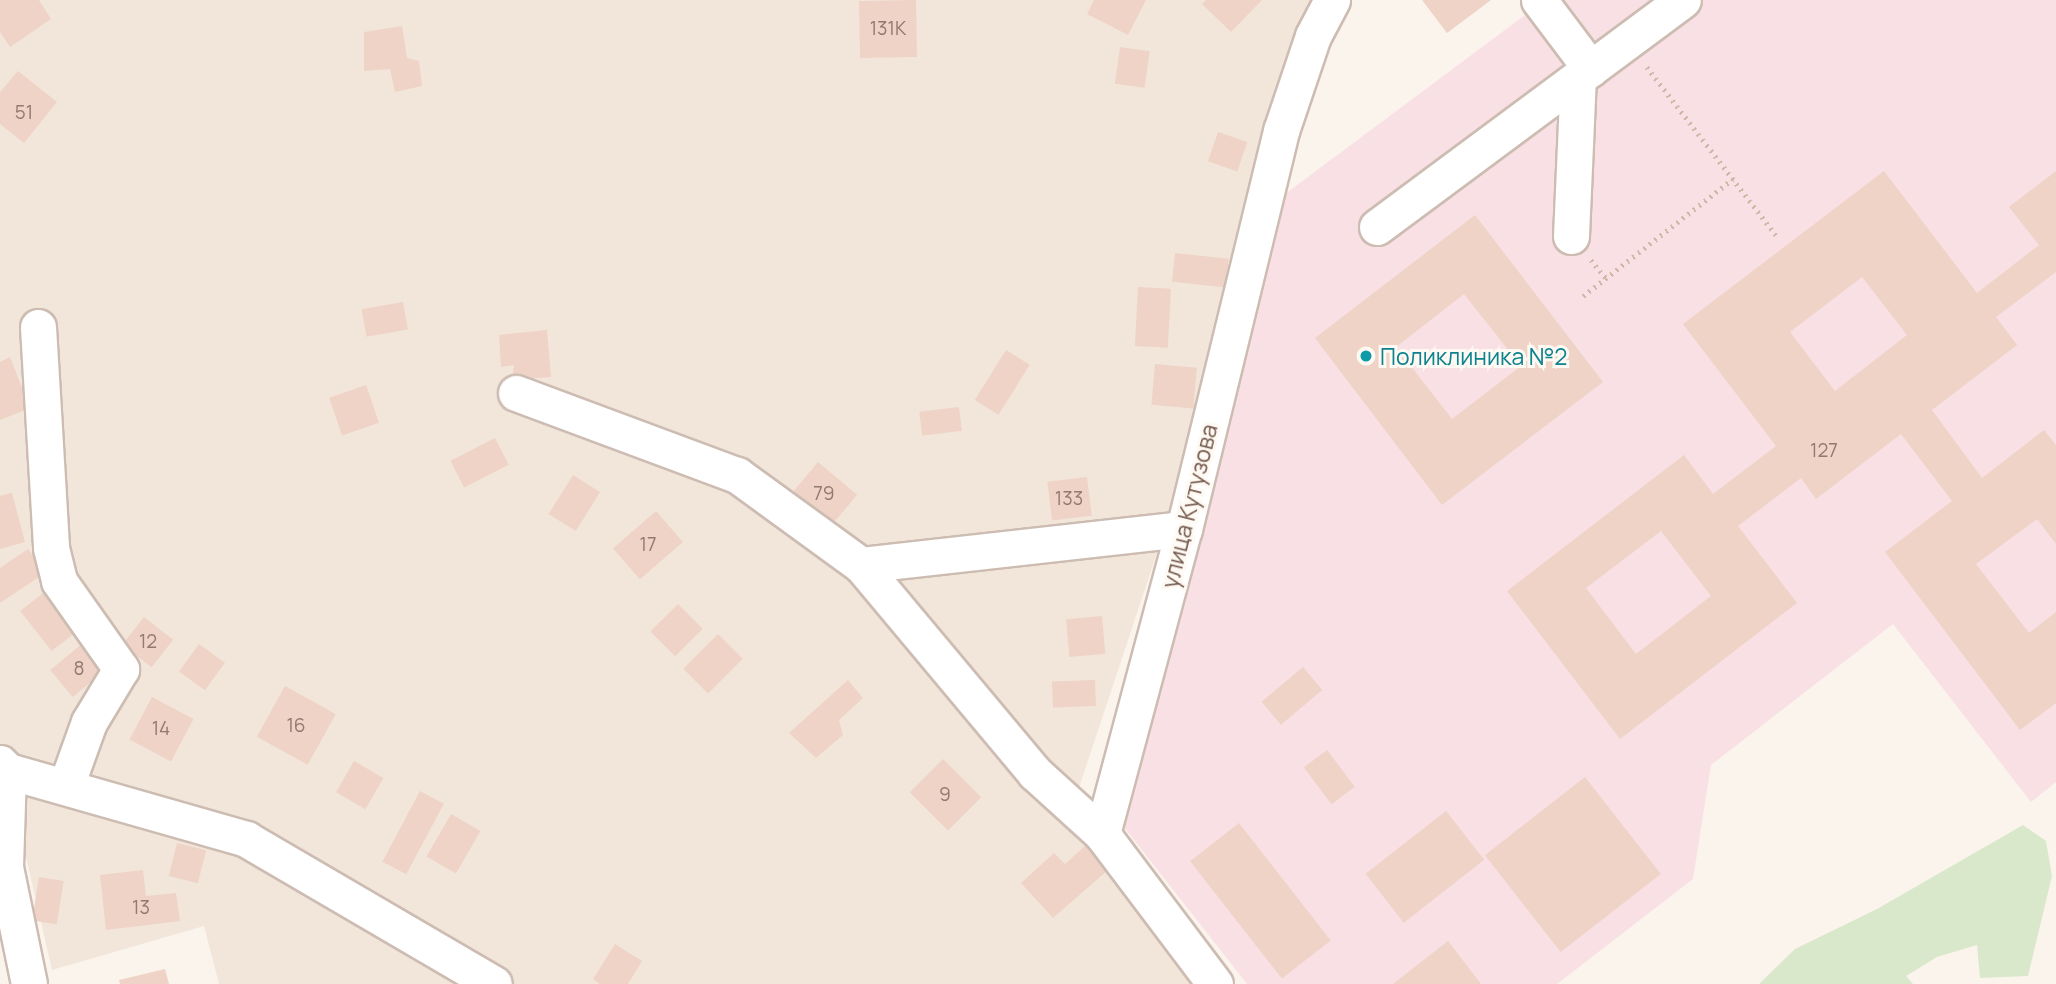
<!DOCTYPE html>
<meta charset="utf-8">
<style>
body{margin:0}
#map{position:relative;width:2056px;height:984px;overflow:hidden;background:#fbf4ec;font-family:Manrope,sans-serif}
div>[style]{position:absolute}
.residential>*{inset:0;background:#f2e6db}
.medical>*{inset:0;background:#f8e0e4}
.green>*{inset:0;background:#d9e8cb}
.building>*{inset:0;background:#eed3c6;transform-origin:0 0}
.path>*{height:4.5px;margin-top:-2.25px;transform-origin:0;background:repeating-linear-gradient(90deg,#d4b6a9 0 2px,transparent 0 7px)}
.roads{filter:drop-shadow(2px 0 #cdbcb2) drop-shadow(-2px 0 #cdbcb2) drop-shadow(0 2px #cdbcb2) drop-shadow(0 -2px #cdbcb2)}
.minor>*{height:35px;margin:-17.5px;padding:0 17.5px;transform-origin:17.5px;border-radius:17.5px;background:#fff}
.dots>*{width:19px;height:19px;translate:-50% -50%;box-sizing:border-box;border:4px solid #fef9f2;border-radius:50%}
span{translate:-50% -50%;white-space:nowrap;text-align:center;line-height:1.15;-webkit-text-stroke:6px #fef9f2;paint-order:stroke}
.number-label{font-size:19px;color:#93796e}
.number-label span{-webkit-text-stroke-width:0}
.culture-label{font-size:23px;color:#0d838f}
.left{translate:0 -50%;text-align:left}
.street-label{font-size:23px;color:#755b50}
</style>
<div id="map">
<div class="residential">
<div style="clip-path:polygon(0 0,1327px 0,1219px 366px,1071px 812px,1193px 984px,219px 984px,204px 926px,52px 970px,7px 774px,0 766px)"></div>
</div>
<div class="medical">
<div style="clip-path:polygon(1545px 0,2056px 0,2056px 782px,2031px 802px,1893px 624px,1711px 765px,1693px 879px,1557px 984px,1247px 984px,1116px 817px,1273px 203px)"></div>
</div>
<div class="green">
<div style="clip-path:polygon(2023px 825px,2046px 841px,2052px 876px,2028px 976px,1980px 978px,1977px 945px,1937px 957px,1906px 976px,1913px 984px,1759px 984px,1795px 949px,1877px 909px)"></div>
</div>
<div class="building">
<div style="clip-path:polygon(0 0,39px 0,51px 19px,10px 47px,0 32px)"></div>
<div style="left:916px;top:0;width:57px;height:57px;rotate:89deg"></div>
<div style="clip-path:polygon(1094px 0,1146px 0,1128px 35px,1087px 14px)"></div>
<div style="clip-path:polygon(1206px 0,1262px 0,1231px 32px,1202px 4px)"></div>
<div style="clip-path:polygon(1422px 0,1491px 0,1447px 33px)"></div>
<div style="clip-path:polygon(402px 26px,407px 58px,419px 61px,422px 86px,395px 92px,390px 69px,364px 71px,364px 32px)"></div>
<div style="left:1120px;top:47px;width:30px;height:37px;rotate:8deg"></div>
<div style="clip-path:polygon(18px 71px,57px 102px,24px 143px,0 124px,0 92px)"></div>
<div style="left:1218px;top:132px;width:31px;height:31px;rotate:19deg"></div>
<div style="clip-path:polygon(evenodd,1884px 171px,1977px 293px,2039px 245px,2009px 207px,2056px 171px,2056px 272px,1996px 317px,2017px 345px,1932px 410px,1982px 478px,2044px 430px,2056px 445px,2056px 544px,2037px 519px,1976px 564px,2029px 633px,2056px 612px,2056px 703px,2020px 730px,1885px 552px,1952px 501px,1901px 434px,1816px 499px,1801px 478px,1738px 526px,1797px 603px,1620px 739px,1507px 591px,1684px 455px,1713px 494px,1776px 446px,1683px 324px,1884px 171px,1862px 277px,1907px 335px,1835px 391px,1790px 332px,1862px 277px,1884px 171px,1661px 531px,1711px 596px,1636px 654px,1586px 588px,1661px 531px)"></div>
<div style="clip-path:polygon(evenodd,1475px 215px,1603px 382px,1442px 505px,1315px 338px,1475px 215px,1464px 294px,1521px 366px,1452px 419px,1396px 347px,1464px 294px)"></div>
<div style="left:1175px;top:253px;width:54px;height:29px;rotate:6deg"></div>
<div style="left:1138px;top:287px;width:33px;height:59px;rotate:3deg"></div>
<div style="left:403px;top:302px;width:28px;height:42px;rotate:80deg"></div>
<div style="clip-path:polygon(547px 330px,551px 377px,512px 380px,514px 365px,501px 367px,499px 335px)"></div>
<div style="left:1006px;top:350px;width:28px;height:59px;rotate:32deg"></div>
<div style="clip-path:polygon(10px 357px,30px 408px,0 420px,0 362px)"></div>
<div style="left:1155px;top:364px;width:42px;height:41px;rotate:5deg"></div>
<div style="left:366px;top:385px;width:40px;height:39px;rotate:71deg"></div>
<div style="left:959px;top:407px;width:24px;height:40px;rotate:83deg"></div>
<div style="left:495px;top:438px;width:30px;height:50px;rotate:63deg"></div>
<div style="left:818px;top:462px;width:51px;height:42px;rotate:40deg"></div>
<div style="left:573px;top:475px;width:32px;height:46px;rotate:32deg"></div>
<div style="left:1087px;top:477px;width:39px;height:40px;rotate:83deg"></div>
<div style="clip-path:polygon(12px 493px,25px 542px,0 549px,0 496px)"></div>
<div style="left:656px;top:511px;width:41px;height:57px;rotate:49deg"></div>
<div style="clip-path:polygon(28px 549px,45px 573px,0 603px,0 568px)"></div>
<div style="left:47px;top:590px;width:51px;height:34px;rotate:52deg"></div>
<div style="left:678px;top:604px;width:35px;height:39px;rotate:45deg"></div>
<div style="left:1102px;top:616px;width:38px;height:36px;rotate:85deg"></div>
<div style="left:144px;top:617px;width:37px;height:35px;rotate:38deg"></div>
<div style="left:718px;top:634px;width:35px;height:49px;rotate:45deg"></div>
<div style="left:84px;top:642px;width:35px;height:44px;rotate:50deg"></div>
<div style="left:199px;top:644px;width:32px;height:34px;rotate:36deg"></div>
<div style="left:1303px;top:667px;width:30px;height:54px;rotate:50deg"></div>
<div style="clip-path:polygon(848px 680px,863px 698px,839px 720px,843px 735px,816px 758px,789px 733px)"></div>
<div style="left:1095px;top:680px;width:26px;height:43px;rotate:88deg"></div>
<div style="left:285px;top:686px;width:58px;height:58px;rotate:29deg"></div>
<div style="left:152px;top:697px;width:47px;height:48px;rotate:28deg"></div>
<div style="left:1327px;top:750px;width:46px;height:29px;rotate:53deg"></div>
<div style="left:943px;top:759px;width:54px;height:47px;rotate:45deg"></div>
<div style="left:354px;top:761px;width:34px;height:36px;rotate:30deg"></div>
<div style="left:1585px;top:777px;width:123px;height:127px;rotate:52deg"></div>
<div style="left:420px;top:791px;width:27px;height:80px;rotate:28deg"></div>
<div style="left:1446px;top:811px;width:62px;height:102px;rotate:52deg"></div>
<div style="left:451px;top:814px;width:34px;height:49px;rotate:30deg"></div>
<div style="left:1239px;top:823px;width:149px;height:62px;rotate:52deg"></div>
<div style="left:177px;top:843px;width:30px;height:34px;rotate:14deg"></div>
<div style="clip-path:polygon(1086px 845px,1108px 870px,1053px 918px,1021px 883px,1054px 853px,1065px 864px)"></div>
<div style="clip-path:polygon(143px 870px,146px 896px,176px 893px,180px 921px,106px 930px,100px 875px)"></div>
<div style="left:39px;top:877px;width:25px;height:44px;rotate:9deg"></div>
<div style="clip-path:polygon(1448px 941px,1481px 984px,1393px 984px)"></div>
<div style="clip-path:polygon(615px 944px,642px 961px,628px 984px,600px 984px,593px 979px)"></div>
<div style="clip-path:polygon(165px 969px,169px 984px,120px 984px,119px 980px)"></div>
</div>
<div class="path">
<div style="left:1647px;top:67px;width:212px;rotate:52.5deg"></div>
<div style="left:1591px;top:260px;width:23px;rotate:50deg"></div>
<div style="left:1583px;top:296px;width:190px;rotate:-38deg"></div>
</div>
<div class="roads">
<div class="minor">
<div style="left:1539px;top:0;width:86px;rotate:53deg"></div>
<div style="left:1377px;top:227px;width:381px;rotate:-36.6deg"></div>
<div style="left:1571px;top:236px;width:158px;rotate:-87.5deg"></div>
<div style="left:38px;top:327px;width:221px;rotate:86.6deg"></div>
<div style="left:51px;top:548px;width:34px;rotate:76deg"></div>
<div style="left:59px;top:581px;width:108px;rotate:54.8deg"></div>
<div style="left:121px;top:669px;width:62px;rotate:121.1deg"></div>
<div style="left:89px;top:722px;width:68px;rotate:109.8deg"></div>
<div style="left:516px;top:393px;width:236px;rotate:20.4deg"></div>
<div style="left:737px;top:475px;width:153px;rotate:36deg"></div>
<div style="left:861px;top:565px;width:325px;rotate:-6.4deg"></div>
<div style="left:861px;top:565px;width:271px;rotate:50.1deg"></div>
<div style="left:1035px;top:773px;width:91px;rotate:42.3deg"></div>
<div style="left:0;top:763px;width:11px;rotate:45deg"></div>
<div style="left:8px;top:771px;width:96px;rotate:91.8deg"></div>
<div style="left:5px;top:867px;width:119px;rotate:78.4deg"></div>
<div style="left:8px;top:771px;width:248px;rotate:15.9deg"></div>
<div style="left:246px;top:839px;width:287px;rotate:30.3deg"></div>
<div style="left:1215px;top:984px;width:188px;rotate:-127deg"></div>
<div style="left:1102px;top:834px;width:316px;rotate:-75deg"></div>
<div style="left:1184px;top:529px;width:410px;rotate:-76.3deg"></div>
<div style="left:1281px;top:131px;width:100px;rotate:-71.4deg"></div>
<div style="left:1313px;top:36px;width:41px;rotate:-62.2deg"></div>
</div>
</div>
<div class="dots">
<div style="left:1366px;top:356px;background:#0f9aa8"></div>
</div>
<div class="number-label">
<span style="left:888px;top:29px">131К</span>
<span style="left:24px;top:113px">51</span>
<span style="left:1824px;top:451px">127</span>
<span style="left:824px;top:494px">79</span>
<span style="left:1069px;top:499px">133</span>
<span style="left:648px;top:545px">17</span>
<span style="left:148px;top:642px">12</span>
<span style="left:79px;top:669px">8</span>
<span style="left:296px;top:726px">16</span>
<span style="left:161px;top:729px">14</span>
<span style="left:945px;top:795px">9</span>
<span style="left:141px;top:908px">13</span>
</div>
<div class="culture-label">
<span class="left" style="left:1380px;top:356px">Поликлиника №2</span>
</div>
<div class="street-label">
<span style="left:1189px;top:506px;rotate:-76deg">улица Кутузова</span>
</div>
</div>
